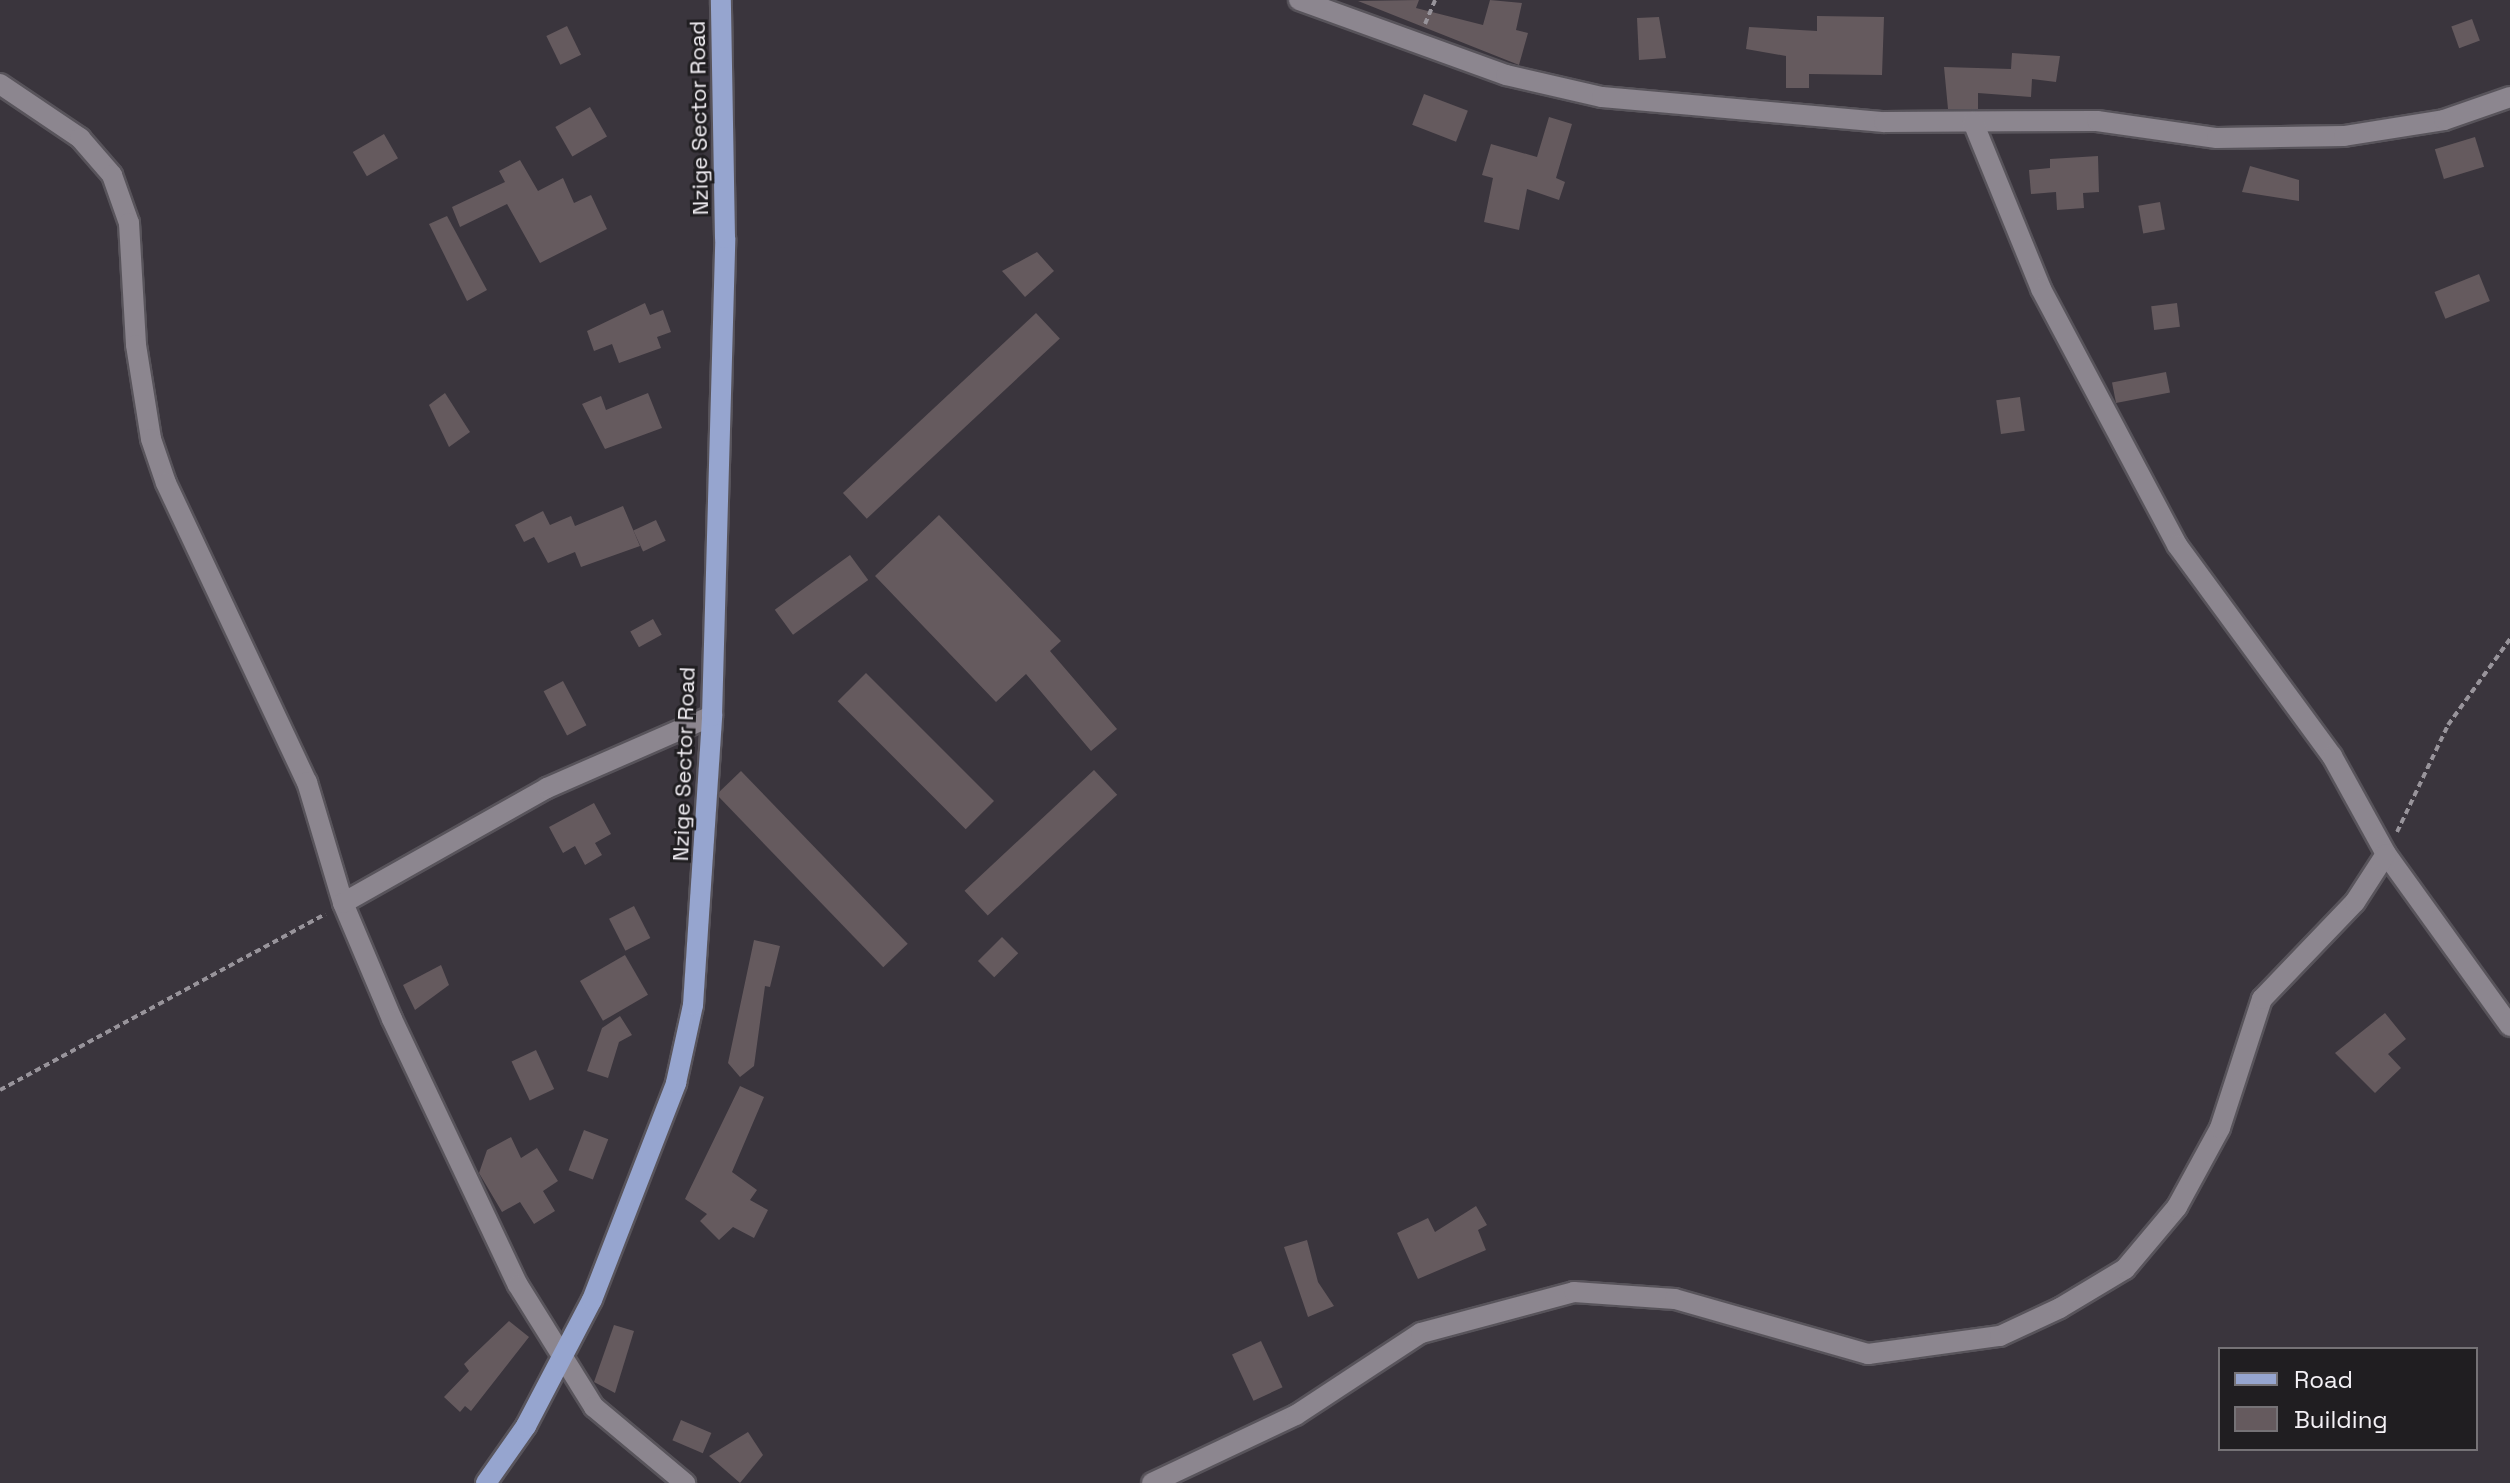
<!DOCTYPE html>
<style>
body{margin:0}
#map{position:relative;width:2510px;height:1483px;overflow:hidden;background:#3a353d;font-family:"Space Grotesk",sans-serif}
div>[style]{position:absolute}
.building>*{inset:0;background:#655a5e;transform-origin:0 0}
.path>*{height:4px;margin-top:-2px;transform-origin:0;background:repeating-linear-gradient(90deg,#98949b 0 6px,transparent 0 10px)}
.roads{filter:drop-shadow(2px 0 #58545b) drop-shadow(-2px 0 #58545b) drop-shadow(0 2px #58545b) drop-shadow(0 -2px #58545b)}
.minor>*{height:20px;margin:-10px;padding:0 10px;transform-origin:10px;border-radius:10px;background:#8c868f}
.major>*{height:20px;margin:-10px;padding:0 10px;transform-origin:10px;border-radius:10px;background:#96a5cf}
span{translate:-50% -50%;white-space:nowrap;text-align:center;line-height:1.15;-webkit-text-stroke:6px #201e21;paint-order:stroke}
.street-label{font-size:22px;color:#f4f1f6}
.legend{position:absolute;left:2218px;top:1347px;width:260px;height:104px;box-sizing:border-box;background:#201e21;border:2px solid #757276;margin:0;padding:10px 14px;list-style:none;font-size:24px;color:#f4f1f6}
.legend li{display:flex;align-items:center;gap:16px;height:40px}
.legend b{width:40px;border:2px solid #757276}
</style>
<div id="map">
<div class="building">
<div style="clip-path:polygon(1419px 0,1416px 8px,1483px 25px,1490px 0,1522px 3px,1516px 30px,1528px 33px,1519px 65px,1358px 1px)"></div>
<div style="clip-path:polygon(1817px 16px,1884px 17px,1882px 75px,1809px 74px,1809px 88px,1786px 88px,1786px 56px,1746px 49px,1749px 27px,1817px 31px)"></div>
<div style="clip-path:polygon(1659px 17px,1666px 58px,1639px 60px,1637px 18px)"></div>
<div style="left:2472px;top:19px;width:23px;height:22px;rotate:70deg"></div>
<div style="left:567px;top:26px;width:32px;height:23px;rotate:64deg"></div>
<div style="clip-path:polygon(2012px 53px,2060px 56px,2056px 82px,2032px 79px,2031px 97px,1978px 93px,1978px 109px,1948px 109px,1944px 67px,2011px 69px)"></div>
<div style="left:1424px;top:94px;width:47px;height:33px;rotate:21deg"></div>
<div style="left:590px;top:107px;width:34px;height:40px;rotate:60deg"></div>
<div style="clip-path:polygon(1549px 117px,1572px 124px,1556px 178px,1565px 182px,1559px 200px,1527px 189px,1519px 230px,1484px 222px,1493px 178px,1482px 175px,1491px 144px,1537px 157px)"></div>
<div style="left:384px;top:134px;width:28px;height:36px;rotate:60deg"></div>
<div style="left:2475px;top:137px;width:31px;height:42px;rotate:73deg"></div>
<div style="clip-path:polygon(2098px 156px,2099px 192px,2083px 193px,2084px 208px,2057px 210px,2056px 192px,2031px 194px,2029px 170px,2050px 168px,2050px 159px)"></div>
<div style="clip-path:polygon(520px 160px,538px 191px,563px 178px,574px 203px,591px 195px,607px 229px,540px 263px,507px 204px,460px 227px,452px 207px,505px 182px,499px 171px)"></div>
<div style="clip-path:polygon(2250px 166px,2299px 180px,2299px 201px,2242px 192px)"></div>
<div style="left:2160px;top:202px;width:28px;height:22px;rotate:80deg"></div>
<div style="clip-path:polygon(447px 216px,487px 290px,467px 301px,429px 224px)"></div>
<div style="clip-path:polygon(1037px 252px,1054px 271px,1025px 297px,1002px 271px)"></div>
<div style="left:2479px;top:274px;width:29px;height:48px;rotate:68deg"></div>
<div style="clip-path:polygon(645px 303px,650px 315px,663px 310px,671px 332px,657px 337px,661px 348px,619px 363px,612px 344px,594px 351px,587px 331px)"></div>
<div style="left:2177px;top:303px;width:24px;height:26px;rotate:83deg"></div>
<div style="left:1036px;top:313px;width:35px;height:264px;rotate:47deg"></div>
<div style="left:2166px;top:372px;width:21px;height:55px;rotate:79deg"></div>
<div style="clip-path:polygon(445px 393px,470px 432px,449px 447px,429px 405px)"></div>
<div style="clip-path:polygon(648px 393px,662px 428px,605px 449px,582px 404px,601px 396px,606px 410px)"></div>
<div style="left:2020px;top:397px;width:34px;height:24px;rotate:82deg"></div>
<div style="clip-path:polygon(623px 506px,640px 546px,581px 567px,575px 552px,548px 563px,534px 537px,524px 542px,515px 525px,543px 511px,550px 525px,571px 516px,575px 526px)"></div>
<div style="clip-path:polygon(939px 515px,1061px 641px,1050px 651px,1117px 729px,1091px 751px,1026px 674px,996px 702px,875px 576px)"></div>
<div style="left:656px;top:520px;width:23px;height:25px;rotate:65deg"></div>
<div style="left:850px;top:555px;width:31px;height:93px;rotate:54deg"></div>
<div style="left:653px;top:619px;width:18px;height:26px;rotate:61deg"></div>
<div style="left:866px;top:673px;width:181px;height:40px;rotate:45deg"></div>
<div style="left:563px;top:681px;width:50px;height:22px;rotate:62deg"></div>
<div style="left:1094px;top:770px;width:34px;height:177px;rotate:47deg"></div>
<div style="left:741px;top:771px;width:240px;height:34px;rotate:46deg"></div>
<div style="clip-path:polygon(594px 803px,611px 834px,595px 843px,602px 855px,585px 865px,575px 846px,563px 853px,549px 827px)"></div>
<div style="left:634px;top:906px;width:36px;height:28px;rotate:63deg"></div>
<div style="left:1002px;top:937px;width:23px;height:34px;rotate:45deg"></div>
<div style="clip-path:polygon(754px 940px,780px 946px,770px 987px,765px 986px,754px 1066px,740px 1077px,728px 1063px)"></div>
<div style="left:625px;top:955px;width:46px;height:52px;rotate:60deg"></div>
<div style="clip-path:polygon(441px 965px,449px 985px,415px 1010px,403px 985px)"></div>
<div style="clip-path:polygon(2385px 1013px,2406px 1039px,2388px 1054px,2401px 1068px,2375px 1093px,2335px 1053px)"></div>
<div style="clip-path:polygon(620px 1016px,632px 1035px,619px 1042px,608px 1078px,587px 1071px,602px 1028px)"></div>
<div style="left:536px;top:1050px;width:43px;height:27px;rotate:65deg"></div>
<div style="clip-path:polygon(740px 1086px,764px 1097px,732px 1172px,757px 1190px,750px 1200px,768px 1210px,754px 1238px,733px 1227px,719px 1240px,700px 1221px,707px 1214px,685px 1199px)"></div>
<div style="left:584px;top:1130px;width:26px;height:43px;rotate:21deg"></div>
<div style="clip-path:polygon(511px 1137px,521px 1158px,537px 1148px,558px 1181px,543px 1191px,555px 1211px,534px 1224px,520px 1202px,502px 1212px,479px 1173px,487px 1150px)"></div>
<div style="clip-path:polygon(1476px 1206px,1487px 1225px,1478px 1230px,1486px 1250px,1418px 1279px,1397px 1233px,1428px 1218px,1435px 1232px)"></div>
<div style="clip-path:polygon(1307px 1240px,1318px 1282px,1334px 1306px,1308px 1317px,1284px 1247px)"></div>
<div style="clip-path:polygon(509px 1321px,529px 1337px,471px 1411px,465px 1406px,460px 1412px,444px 1397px,469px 1371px,464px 1364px)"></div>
<div style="clip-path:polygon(614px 1325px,634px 1331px,615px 1393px,594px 1382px)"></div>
<div style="left:1261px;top:1341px;width:51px;height:32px;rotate:65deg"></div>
<div style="left:681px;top:1420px;width:33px;height:22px;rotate:23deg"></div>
<div style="clip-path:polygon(748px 1432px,763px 1455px,740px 1483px,709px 1456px)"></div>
</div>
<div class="path">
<div style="left:1425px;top:24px;width:26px;rotate:-67deg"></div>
<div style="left:2397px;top:832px;width:119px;rotate:-64.5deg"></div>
<div style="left:2448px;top:725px;width:106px;rotate:-54.2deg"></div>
<div style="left:0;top:1090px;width:370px;rotate:-28.4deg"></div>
</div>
<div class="roads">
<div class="minor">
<div style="left:1299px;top:0;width:220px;rotate:19.9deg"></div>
<div style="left:1506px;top:75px;width:98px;rotate:12.9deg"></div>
<div style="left:1602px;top:97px;width:283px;rotate:5.1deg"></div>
<div style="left:1884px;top:122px;width:213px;rotate:-0.3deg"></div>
<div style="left:2097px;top:121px;width:121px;rotate:8.1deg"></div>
<div style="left:2217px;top:138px;width:127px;rotate:-0.9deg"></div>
<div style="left:2344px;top:136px;width:101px;rotate:-9.1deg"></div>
<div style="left:2444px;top:120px;width:70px;rotate:-19.2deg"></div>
<div style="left:0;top:84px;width:97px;rotate:34deg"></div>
<div style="left:80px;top:138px;width:49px;rotate:49.1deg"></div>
<div style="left:112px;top:175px;width:51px;rotate:70.5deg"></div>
<div style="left:129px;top:223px;width:122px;rotate:86.7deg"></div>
<div style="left:136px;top:345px;width:95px;rotate:80.9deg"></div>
<div style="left:151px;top:439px;width:46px;rotate:71.2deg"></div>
<div style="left:166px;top:483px;width:331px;rotate:64.8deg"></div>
<div style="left:307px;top:782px;width:126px;rotate:73.4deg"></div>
<div style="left:343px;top:903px;width:126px;rotate:67.1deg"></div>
<div style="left:392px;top:1019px;width:294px;rotate:64.7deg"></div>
<div style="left:518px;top:1285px;width:144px;rotate:58.1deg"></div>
<div style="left:594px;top:1407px;width:119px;rotate:39.9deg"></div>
<div style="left:1973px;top:122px;width:180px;rotate:67.8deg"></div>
<div style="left:2041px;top:289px;width:290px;rotate:62deg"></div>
<div style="left:2177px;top:545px;width:262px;rotate:53.7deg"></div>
<div style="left:2332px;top:756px;width:112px;rotate:61.1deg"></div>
<div style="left:2386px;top:854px;width:212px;rotate:54.2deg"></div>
<div style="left:343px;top:903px;width:234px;rotate:-29.4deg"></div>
<div style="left:547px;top:788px;width:180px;rotate:-23.6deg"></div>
<div style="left:1152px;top:1483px;width:159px;rotate:-25.3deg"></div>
<div style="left:1296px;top:1415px;width:149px;rotate:-33.3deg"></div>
<div style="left:1421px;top:1333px;width:158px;rotate:-15deg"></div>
<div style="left:1574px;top:1292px;width:101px;rotate:4deg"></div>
<div style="left:1675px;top:1299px;width:201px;rotate:15.9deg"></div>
<div style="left:1868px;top:1354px;width:133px;rotate:-7.8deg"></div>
<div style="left:2000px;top:1336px;width:66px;rotate:-25deg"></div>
<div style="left:2060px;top:1308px;width:76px;rotate:-31deg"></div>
<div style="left:2125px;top:1269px;width:81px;rotate:-50deg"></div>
<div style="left:2177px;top:1207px;width:90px;rotate:-61.4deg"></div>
<div style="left:2220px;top:1128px;width:136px;rotate:-72deg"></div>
<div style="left:2262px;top:999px;width:134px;rotate:-46.2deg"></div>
<div style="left:2355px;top:902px;width:57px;rotate:-57.1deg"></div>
</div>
<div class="major">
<div style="left:486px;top:1483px;width:70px;rotate:-54.9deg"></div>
<div style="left:526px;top:1426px;width:142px;rotate:-62.4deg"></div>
<div style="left:592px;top:1300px;width:233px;rotate:-68.8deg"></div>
<div style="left:676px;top:1083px;width:80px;rotate:-77.7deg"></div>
<div style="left:693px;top:1005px;width:290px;rotate:-86.2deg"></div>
<div style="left:712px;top:716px;width:478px;rotate:-88.4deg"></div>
<div style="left:725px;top:238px;width:238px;rotate:-91deg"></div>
</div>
</div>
<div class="street-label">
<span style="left:699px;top:118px;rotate:-91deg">Nzige Sector Road</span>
<span style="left:684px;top:764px;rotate:-88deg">Nzige Sector Road</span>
</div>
<ul class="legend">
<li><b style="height:10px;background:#96a5cf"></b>Road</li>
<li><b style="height:22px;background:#655a5e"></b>Building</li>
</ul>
</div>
